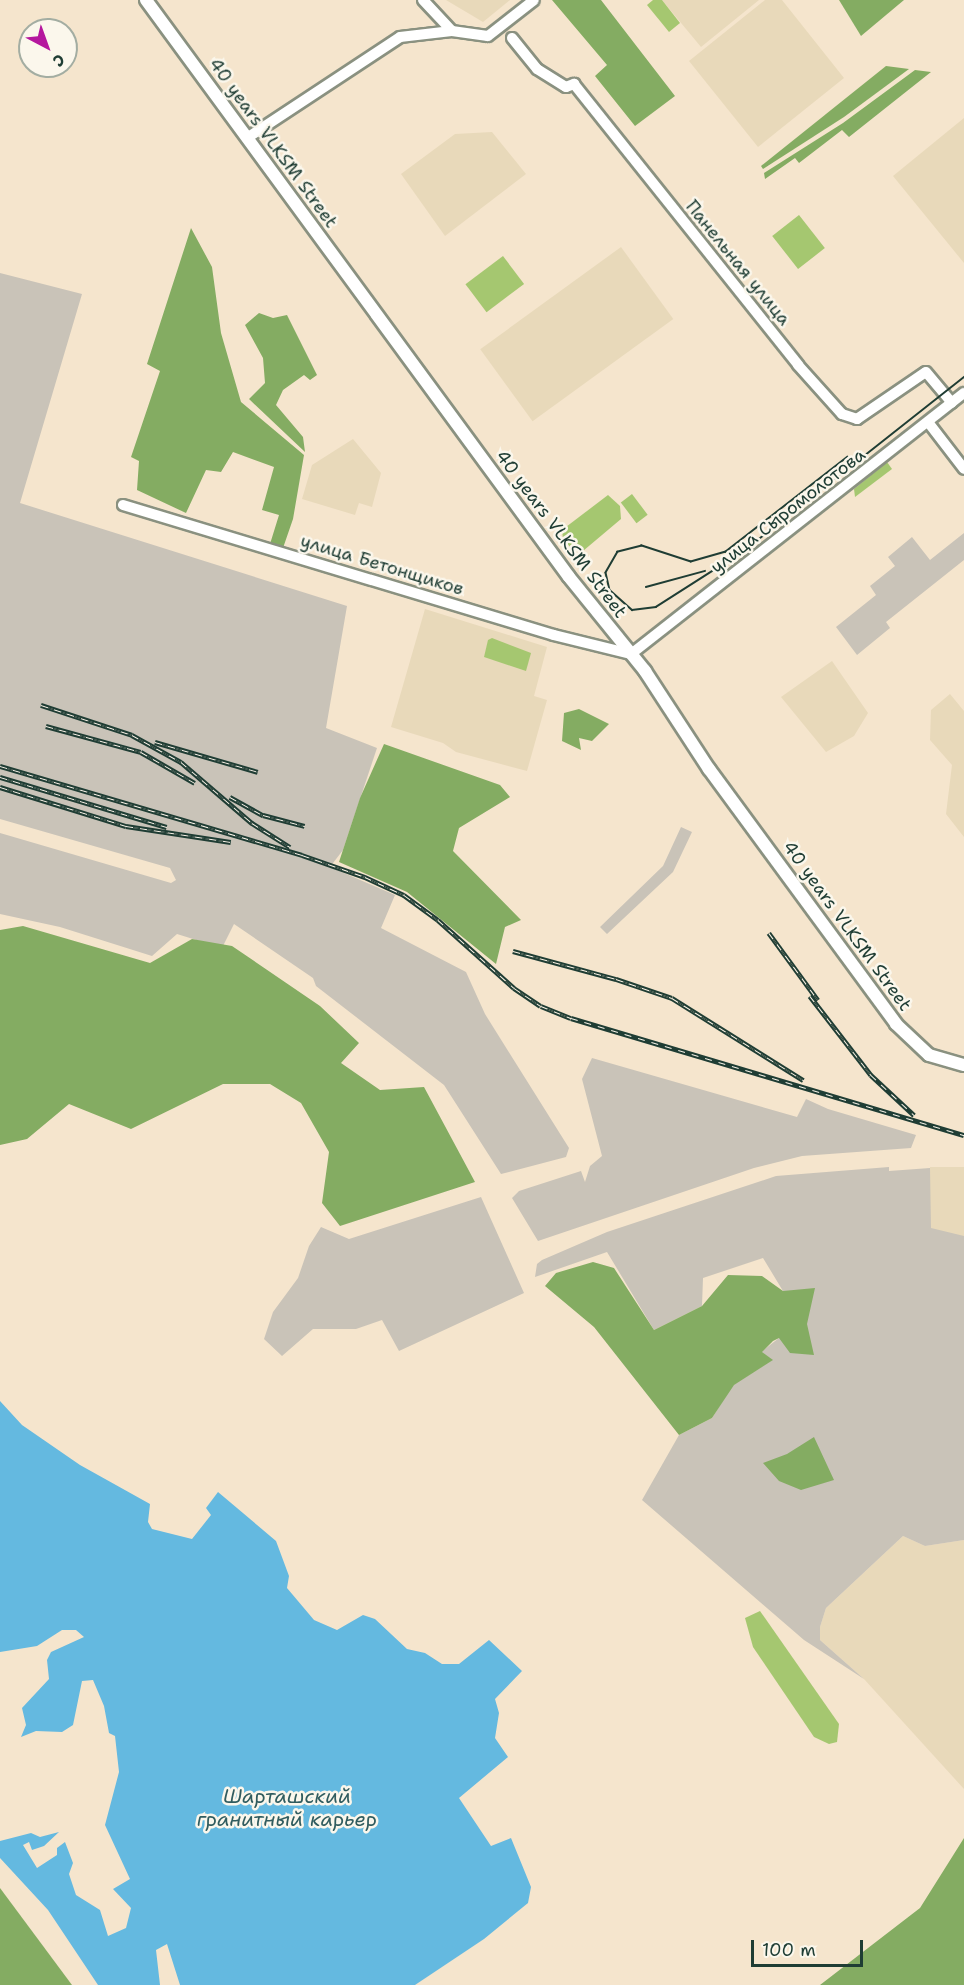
<!DOCTYPE html>
<meta charset="utf-8">
<style>
body{margin:0}
#map{position:relative;width:964px;height:1985px;overflow:hidden;background:#f5e5cd;font-family:"Shantell Sans",sans-serif}
div>[style]{position:absolute}
.built>*{inset:0;background:#e8d9ba;transform-origin:0 0}
.industrial>*{inset:0;background:#c9c3b8}
.green>*{inset:0;background:#a5c770;transform-origin:0 0}
.forest>*{inset:0;background:#84ac62}
.water>*{inset:0;background:#64b9e0}
.roads{filter:drop-shadow(2px 0 #8a9180) drop-shadow(-2px 0 #8a9180) drop-shadow(0 2px #8a9180) drop-shadow(0 -2px #8a9180)}
.minor>*{height:10px;margin:-5px;padding:0 5px;transform-origin:5px;border-radius:5px;background:#fff}
.major>*{height:12px;margin:-6px;padding:0 6px;transform-origin:6px;border-radius:6px;background:#fff}
.tram>*{height:1.5px;margin:-0.75px;padding:0 0.75px;transform-origin:0.75px;border-radius:0.75px;background:#1f3d34}
.rail>*{height:4.5px;margin-top:-2.25px;transform-origin:0;background:repeating-linear-gradient(90deg,#fbf7ec 0 7px,#1f3d34 0 14px);box-sizing:border-box;border-block:2px solid #1f3d34}
span{translate:-50% -50%;white-space:nowrap;text-align:center;line-height:1.15;-webkit-text-stroke:5px #fbf7ec;paint-order:stroke}
.street-label{font-size:18px;color:#1f3d34}
.water-label{font-size:20px;color:#305c5f;font-style:italic}
.north{position:absolute;left:18px;top:18px;width:60px;height:60px;box-sizing:border-box;background:#fbf7ec;border:2px solid #a3ada2;border-radius:50%;rotate:139deg;font-size:16px;font-weight:700;line-height:24px;text-align:center;color:#1f3d34}
.north::after{content:'';display:block;margin:auto;width:21px;height:27px;background:#b5179e;clip-path:polygon(50% 0,100% 100%,50% 72%,0 100%)}
.scale{position:absolute;left:751px;top:1940px;width:112px;height:27px;box-sizing:border-box;border:3px solid #1f3d34;border-top:0;padding-left:8px;font-size:18px;line-height:21px;white-space:nowrap;color:#1f3d34;-webkit-text-stroke:4px #fbf7ec;paint-order:stroke}
</style>
<div id="map">
<div class="built">
<div style="clip-path:polygon(446px 0,510px 0,483px 22px)"></div>
<div style="clip-path:polygon(662px 0,759px 0,701px 47px)"></div>
<div style="clip-path:polygon(765px 0,782px 0,844px 78px,758px 147px,689px 61px)"></div>
<div style="clip-path:polygon(964px 118px,964px 263px,893px 176px)"></div>
<div style="clip-path:polygon(492px 132px,526px 174px,445px 236px,401px 174px,455px 134px)"></div>
<div style="left:621px;top:247px;width:89px;height:174px;rotate:54deg"></div>
<div style="clip-path:polygon(353px 439px,381px 473px,372px 507px,359px 503px,355px 515px,302px 499px,312px 465px)"></div>
<div style="clip-path:polygon(425px 609px,547px 647px,534px 696px,547px 700px,527px 771px,456px 752px,443px 743px,391px 727px)"></div>
<div style="clip-path:polygon(832px 661px,868px 713px,854px 736px,826px 752px,781px 697px)"></div>
<div style="clip-path:polygon(950px 694px,964px 711px,964px 837px,946px 814px,952px 765px,930px 740px,931px 710px)"></div>
<div style="left:964px;top:1167px;width:69px;height:34px;rotate:90deg"></div>
<div style="clip-path:polygon(903px 1536px,925px 1546px,964px 1540px,964px 1789px,864px 1679px,820px 1640px,820px 1627px,826px 1608px)"></div>
</div>
<div class="industrial">
<div style="clip-path:polygon(0 273px,82px 294px,20px 503px,347px 606px,326px 728px,377px 748px,343px 850px,330px 867px,395px 895px,381px 928px,466px 972px,485px 1014px,569px 1148px,566px 1157px,501px 1174px,444px 1085px,316px 986px,313px 978px,234px 924px,222px 948px,177px 934px,152px 956px,60px 927px,0 914px,0 833px,171px 883px,176px 880px,170px 868px,0 819px)"></div>
<div style="clip-path:polygon(964px 533px,964px 560px,886px 622px,890px 628px,857px 655px,836px 627px,876px 595px,870px 586px,895px 566px,888px 557px,912px 537px,930px 560px)"></div>
<div style="clip-path:polygon(681px 827px,692px 832px,673px 872px,607px 934px,600px 927px,663px 866px)"></div>
<div style="clip-path:polygon(592px 1058px,797px 1117px,806px 1099px,828px 1109px,916px 1135px,911px 1148px,802px 1156px,754px 1168px,538px 1241px,512px 1198px,519px 1191px,581px 1171px,585px 1182px,590px 1166px,602px 1156px,582px 1079px)"></div>
<div style="clip-path:polygon(889px 1167px,889px 1171px,930px 1168px,931px 1228px,964px 1236px,964px 1540px,925px 1546px,903px 1536px,826px 1608px,820px 1627px,820px 1640px,864px 1679px,804px 1640px,642px 1500px,679px 1435px,712px 1418px,733px 1385px,772px 1360px,761px 1352px,779px 1338px,783px 1291px,763px 1258px,703px 1278px,702px 1306px,654px 1330px,607px 1252px,535px 1277px,537px 1264px,542px 1260px,607px 1232px,776px 1176px)"></div>
<div style="clip-path:polygon(481px 1197px,524px 1293px,399px 1351px,382px 1320px,356px 1329px,313px 1329px,282px 1356px,264px 1339px,273px 1312px,298px 1278px,309px 1246px,321px 1227px,349px 1239px)"></div>
</div>
<div class="green">
<div style="clip-path:polygon(653px 0,662px 0,680px 23px,669px 32px,647px 5px)"></div>
<div style="left:799px;top:215px;width:42px;height:34px;rotate:52deg"></div>
<div style="left:503px;top:256px;width:35px;height:47px;rotate:53deg"></div>
<div style="clip-path:polygon(887px 462px,892px 469px,855px 497px,854px 489px)"></div>
<div style="left:632px;top:494px;width:26px;height:14px;rotate:53deg"></div>
<div style="clip-path:polygon(608px 495px,620px 506px,621px 519px,583px 551px,572px 549px,563px 539px,562px 530px)"></div>
<div style="clip-path:polygon(492px 638px,531px 653px,526px 671px,484px 657px,488px 640px)"></div>
<div style="clip-path:polygon(760px 1611px,839px 1724px,837px 1742px,829px 1744px,814px 1737px,753px 1647px,745px 1618px)"></div>
</div>
<div class="forest">
<div style="clip-path:polygon(552px 0,601px 0,675px 96px,635px 126px,595px 76px,607px 65px)"></div>
<div style="clip-path:polygon(839px 0,904px 0,861px 36px)"></div>
<div style="clip-path:polygon(886px 66px,909px 69px,844px 117px,763px 169px,761px 166px)"></div>
<div style="clip-path:polygon(915px 70px,931px 72px,849px 137px,842px 130px,799px 163px,795px 158px,765px 179px,764px 173px,843px 123px)"></div>
<div style="clip-path:polygon(191px 228px,212px 267px,221px 333px,241px 402px,304px 455px,293px 519px,283px 548px,270px 544px,279px 515px,262px 510px,274px 467px,233px 452px,221px 472px,206px 470px,186px 513px,137px 490px,139px 461px,131px 457px,160px 371px,147px 364px)"></div>
<div style="clip-path:polygon(259px 313px,273px 318px,287px 315px,317px 375px,310px 380px,304px 375px,283px 390px,276px 405px,303px 437px,305px 452px,249px 399px,265px 383px,263px 358px,245px 325px)"></div>
<div style="clip-path:polygon(579px 709px,609px 724px,592px 741px,579px 738px,581px 750px,562px 741px,564px 713px)"></div>
<div style="clip-path:polygon(384px 744px,500px 785px,510px 797px,459px 828px,453px 851px,521px 920px,505px 927px,496px 964px,407px 892px,339px 862px,360px 798px)"></div>
<div style="clip-path:polygon(23px 926px,150px 963px,192px 939px,232px 946px,320px 1006px,359px 1043px,341px 1063px,380px 1090px,424px 1087px,475px 1182px,340px 1226px,322px 1203px,329px 1152px,301px 1103px,270px 1084px,223px 1084px,131px 1129px,69px 1104px,27px 1139px,0 1145px,0 930px)"></div>
<div style="clip-path:polygon(593px 1262px,614px 1268px,654px 1330px,702px 1306px,728px 1275px,762px 1276px,783px 1291px,815px 1288px,807px 1324px,814px 1355px,790px 1353px,779px 1338px,773px 1341px,762px 1352px,773px 1360px,734px 1385px,712px 1418px,679px 1435px,594px 1327px,545px 1286px,556px 1273px)"></div>
<div style="clip-path:polygon(814px 1437px,834px 1480px,801px 1490px,779px 1481px,763px 1463px,787px 1454px)"></div>
<div style="clip-path:polygon(964px 1838px,964px 1985px,820px 1985px,920px 1908px)"></div>
<div style="clip-path:polygon(0 1888px,72px 1985px,0 1985px)"></div>
</div>
<div class="water">
<div style="clip-path:polygon(0 1401px,22px 1425px,80px 1465px,150px 1504px,148px 1522px,152px 1529px,192px 1539px,211px 1515px,206px 1508px,218px 1492px,276px 1541px,289px 1576px,287px 1588px,314px 1620px,337px 1630px,363px 1615px,375px 1619px,407px 1649px,425px 1653px,442px 1664px,459px 1664px,489px 1640px,522px 1671px,495px 1699px,499px 1713px,495px 1738px,508px 1757px,459px 1798px,491px 1846px,511px 1838px,531px 1887px,528px 1903px,484px 1939px,415px 1985px,180px 1985px,167px 1944px,156px 1950px,160px 1985px,98px 1985px,48px 1910px,0 1858px,0 1841px,31px 1833px,40px 1837px,59px 1832px,44px 1846px,32px 1850px,29px 1842px,23px 1845px,37px 1868px,57px 1855px,57px 1848px,65px 1842px,73px 1863px,69px 1874px,76px 1895px,100px 1910px,108px 1936px,126px 1928px,131px 1908px,113px 1889px,130px 1879px,105px 1825px,119px 1772px,115px 1736px,109px 1733px,104px 1706px,93px 1680px,82px 1681px,73px 1725px,62px 1732px,36px 1731px,21px 1737px,26px 1725px,22px 1708px,49px 1679px,47px 1660px,51px 1652px,84px 1637px,76px 1630px,62px 1630px,37px 1646px,0 1652px)"></div>
</div>
<div class="roads">
<div class="minor">
<div style="left:423px;top:0;width:42px;rotate:46.9deg"></div>
<div style="left:512px;top:38px;width:40px;rotate:51deg"></div>
<div style="left:537px;top:69px;width:34px;rotate:32deg"></div>
<div style="left:566px;top:87px;width:9px;rotate:-21deg"></div>
<div style="left:574px;top:84px;width:359px;rotate:51.4deg"></div>
<div style="left:798px;top:365px;width:66px;rotate:48.1deg"></div>
<div style="left:842px;top:414px;width:16px;rotate:18deg"></div>
<div style="left:857px;top:419px;width:83px;rotate:-34.3deg"></div>
<div style="left:926px;top:372px;width:40px;rotate:50deg"></div>
<div style="left:247px;top:138px;width:183px;rotate:-33.4deg"></div>
<div style="left:400px;top:37px;width:52px;rotate:-6.6deg"></div>
<div style="left:452px;top:31px;width:36px;rotate:8deg"></div>
<div style="left:488px;top:36px;width:58px;rotate:-38deg"></div>
<div style="left:928px;top:422px;width:59px;rotate:52.5deg"></div>
<div style="left:123px;top:505px;width:450px;rotate:16.8deg"></div>
<div style="left:554px;top:635px;width:79px;rotate:13.9deg"></div>
<div style="left:631px;top:654px;width:423px;rotate:-38.1deg"></div>
</div>
<div class="major">
<div style="left:146px;top:0;width:715px;rotate:53.75deg"></div>
<div style="left:569px;top:577px;width:121px;rotate:51deg"></div>
<div style="left:645px;top:671px;width:117px;rotate:56.9deg"></div>
<div style="left:709px;top:769px;width:316px;rotate:53.7deg"></div>
<div style="left:896px;top:1024px;width:45px;rotate:43.2deg"></div>
<div style="left:929px;top:1055px;width:36px;rotate:16deg"></div>
</div>
</div>
<div class="tram">
<div style="left:848px;top:457px;width:155px;rotate:142.1deg"></div>
<div style="left:726px;top:552px;width:36px;rotate:164deg"></div>
<div style="left:691px;top:562px;width:52px;rotate:-161.9deg"></div>
<div style="left:642px;top:546px;width:25px;rotate:166deg"></div>
<div style="left:618px;top:552px;width:24px;rotate:120deg"></div>
<div style="left:606px;top:573px;width:17px;rotate:77deg"></div>
<div style="left:610px;top:590px;width:30px;rotate:42deg"></div>
<div style="left:632px;top:610px;width:24px;rotate:-7deg"></div>
<div style="left:656px;top:607px;width:106px;rotate:-32.6deg"></div>
<div style="left:745px;top:550px;width:279px;rotate:-38.3deg"></div>
<div style="left:646px;top:587px;width:61px;rotate:-15.2deg"></div>
</div>
<div class="rail">
<div style="left:41px;top:705px;width:96px;rotate:18.2deg"></div>
<div style="left:132px;top:735px;width:56px;rotate:28.9deg"></div>
<div style="left:181px;top:762px;width:94px;rotate:40.7deg"></div>
<div style="left:252px;top:823px;width:45px;rotate:32.3deg"></div>
<div style="left:46px;top:726px;width:98px;rotate:15.3deg"></div>
<div style="left:141px;top:752px;width:62px;rotate:29.9deg"></div>
<div style="left:155px;top:742px;width:107px;rotate:16.2deg"></div>
<div style="left:0;top:766px;width:315px;rotate:16.4deg"></div>
<div style="left:302px;top:855px;width:67px;rotate:19.2deg"></div>
<div style="left:365px;top:877px;width:43px;rotate:24.8deg"></div>
<div style="left:404px;top:895px;width:42px;rotate:36.3deg"></div>
<div style="left:438px;top:920px;width:102px;rotate:41.8deg"></div>
<div style="left:514px;top:988px;width:32px;rotate:34deg"></div>
<div style="left:541px;top:1006px;width:32px;rotate:22deg"></div>
<div style="left:571px;top:1018px;width:410px;rotate:16.6deg"></div>
<div style="left:0;top:777px;width:174px;rotate:16.7deg"></div>
<div style="left:0;top:787px;width:132px;rotate:17.2deg"></div>
<div style="left:126px;top:826px;width:106px;rotate:8.7deg"></div>
<div style="left:230px;top:797px;width:38px;rotate:29deg"></div>
<div style="left:263px;top:815px;width:43px;rotate:14.7deg"></div>
<div style="left:769px;top:933px;width:83px;rotate:53.8deg"></div>
<div style="left:513px;top:951px;width:107px;rotate:15.2deg"></div>
<div style="left:616px;top:979px;width:59px;rotate:18.7deg"></div>
<div style="left:672px;top:998px;width:155px;rotate:32deg"></div>
<div style="left:810px;top:996px;width:100px;rotate:52.3deg"></div>
<div style="left:871px;top:1075px;width:59px;rotate:42.9deg"></div>
</div>
<div class="street-label">
<span style="left:273px;top:143px;rotate:54deg">40 years VLKSM Street</span>
<span style="left:738px;top:263px;rotate:51deg">Панельная улица</span>
<span style="left:788px;top:511px;rotate:-38deg">улица Сыромолотова</span>
<span style="left:561px;top:534px;rotate:53deg">40 years VLKSM Street</span>
<span style="left:382px;top:565px;rotate:17deg">улица Бетонщиков</span>
<span style="left:847px;top:926px;rotate:54deg">40 years VLKSM Street</span>
</div>
<div class="water-label">
<span style="left:287px;top:1808px">Шарташский<br>гранитный карьер</span>
</div>
<div class="north">С</div>
<div class="scale">100 m</div>
</div>
